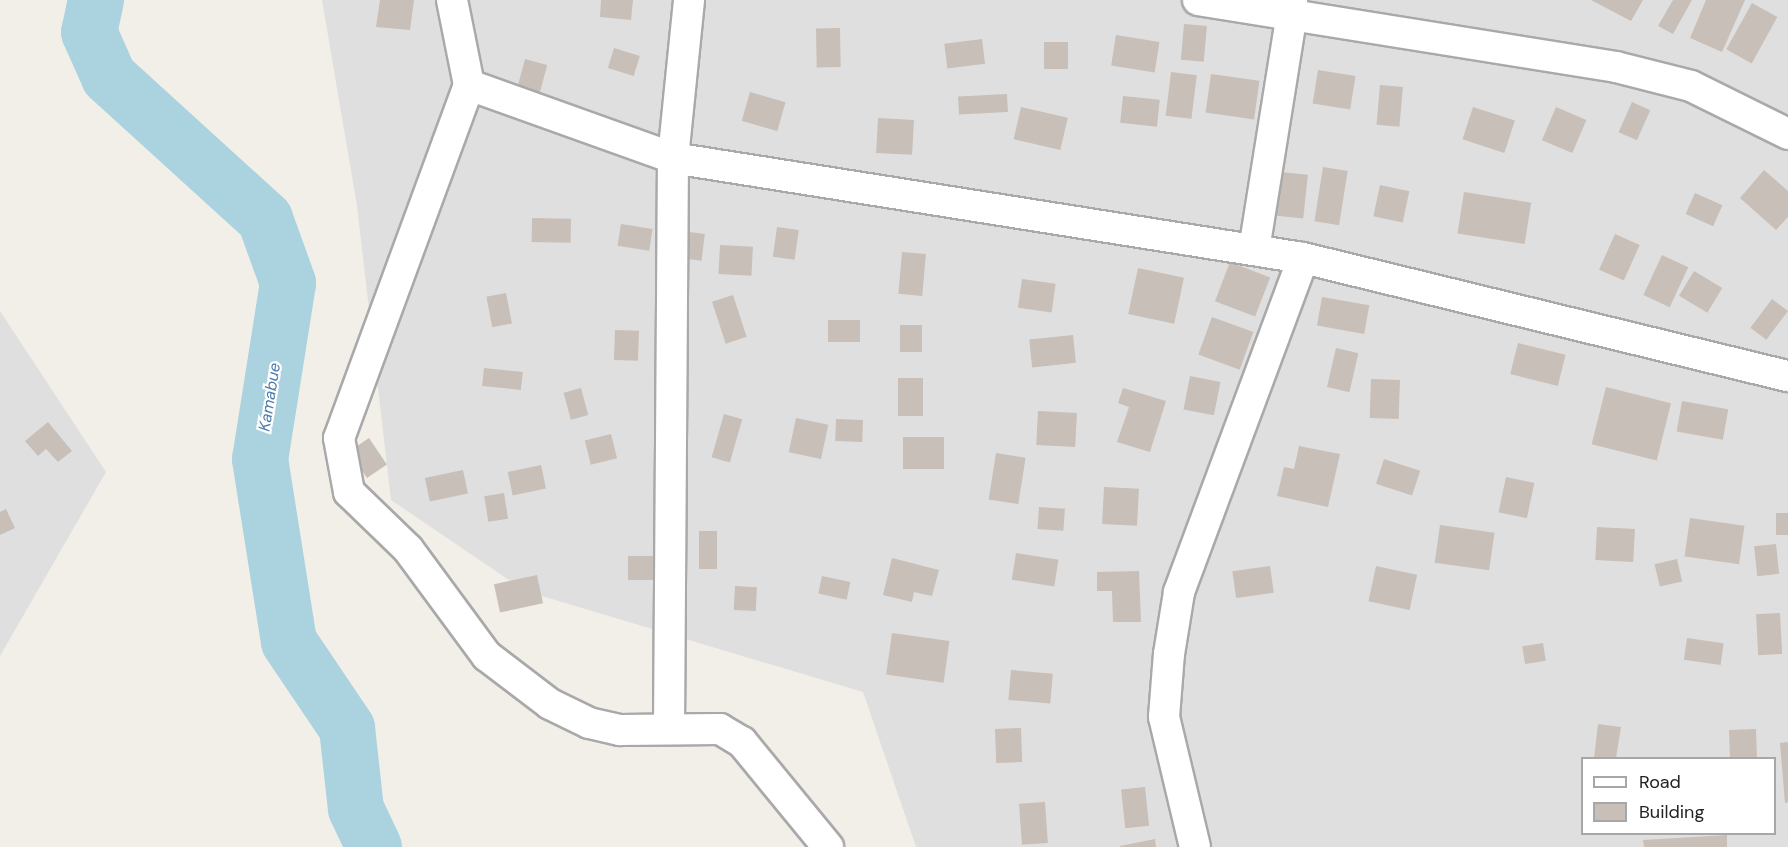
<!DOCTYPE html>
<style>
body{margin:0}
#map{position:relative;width:1788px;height:847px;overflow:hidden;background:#f2efe9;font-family:"DM Sans",sans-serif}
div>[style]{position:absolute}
.residential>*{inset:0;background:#e0dfdf}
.river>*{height:56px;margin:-28px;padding:0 28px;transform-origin:28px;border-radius:28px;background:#aad3df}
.building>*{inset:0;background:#c7bfb8;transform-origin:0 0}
.roads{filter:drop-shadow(2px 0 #a9a9a9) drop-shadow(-2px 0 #a9a9a9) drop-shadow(0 2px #a9a9a9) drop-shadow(0 -2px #a9a9a9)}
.minor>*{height:30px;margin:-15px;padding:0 15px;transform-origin:15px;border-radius:15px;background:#fff}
span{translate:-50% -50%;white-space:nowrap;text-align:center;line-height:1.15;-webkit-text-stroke:4.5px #fff;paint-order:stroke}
.water-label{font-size:16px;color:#4a7aab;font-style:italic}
.legend{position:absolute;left:1581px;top:757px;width:195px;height:78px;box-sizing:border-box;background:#fff;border:2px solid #a7a7a7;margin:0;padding:8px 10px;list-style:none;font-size:18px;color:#222}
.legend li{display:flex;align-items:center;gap:12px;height:30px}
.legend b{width:30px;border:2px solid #a7a7a7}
</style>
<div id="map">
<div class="residential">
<div style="clip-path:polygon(evenodd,322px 0,1788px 0,1788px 847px,916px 847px,863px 692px,525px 591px,391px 500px,357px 206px,322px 0,1582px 758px,1774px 758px,1774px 834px,1582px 834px,1582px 758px)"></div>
<div style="clip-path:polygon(0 311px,106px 472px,0 656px)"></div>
</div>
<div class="river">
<div style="left:96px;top:0;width:33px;rotate:102deg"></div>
<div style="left:89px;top:32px;width:49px;rotate:66deg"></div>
<div style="left:109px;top:77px;width:211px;rotate:42.3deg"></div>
<div style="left:265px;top:219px;width:68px;rotate:70.2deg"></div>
<div style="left:288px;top:283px;width:178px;rotate:99deg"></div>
<div style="left:260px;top:459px;width:185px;rotate:81deg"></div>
<div style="left:289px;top:642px;width:104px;rotate:56deg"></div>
<div style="left:347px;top:728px;width:81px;rotate:83.7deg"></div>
<div style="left:356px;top:809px;width:42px;rotate:64.7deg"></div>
</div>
<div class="building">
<div style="clip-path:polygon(380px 0,414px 0,410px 30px,376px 27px)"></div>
<div style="clip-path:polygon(601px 0,633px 0,631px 20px,600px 17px)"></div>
<div style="clip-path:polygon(1591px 0,1643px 0,1631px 21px)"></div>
<div style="clip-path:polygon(1673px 0,1692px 0,1673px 34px,1658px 26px)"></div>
<div style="clip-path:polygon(1706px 0,1745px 0,1722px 52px,1690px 38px)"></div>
<div style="left:1752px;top:3px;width:29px;height:53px;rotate:29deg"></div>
<div style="left:1184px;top:24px;width:23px;height:36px;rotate:5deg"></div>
<div style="left:840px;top:28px;width:39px;height:24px;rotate:89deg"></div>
<div style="left:1116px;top:35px;width:44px;height:31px;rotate:9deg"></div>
<div style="left:982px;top:39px;width:25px;height:38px;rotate:83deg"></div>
<div style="left:1068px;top:42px;width:27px;height:24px;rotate:90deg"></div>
<div style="left:614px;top:48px;width:27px;height:21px;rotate:17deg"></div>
<div style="left:525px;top:59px;width:23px;height:35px;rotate:15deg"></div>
<div style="left:1318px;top:70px;width:38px;height:34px;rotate:9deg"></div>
<div style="left:1171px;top:72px;width:26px;height:44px;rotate:7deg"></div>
<div style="left:1211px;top:74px;width:49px;height:39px;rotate:8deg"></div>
<div style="left:1380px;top:85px;width:23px;height:40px;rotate:5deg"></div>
<div style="left:750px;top:92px;width:37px;height:30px;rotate:16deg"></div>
<div style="left:1007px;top:94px;width:18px;height:49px;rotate:87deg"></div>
<div style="left:1123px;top:96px;width:37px;height:27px;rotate:6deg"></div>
<div style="left:1632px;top:102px;width:20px;height:33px;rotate:24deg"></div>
<div style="left:1021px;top:107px;width:48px;height:33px;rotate:13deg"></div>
<div style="left:1473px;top:107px;width:44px;height:34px;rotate:18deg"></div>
<div style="left:1556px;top:107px;width:33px;height:36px;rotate:23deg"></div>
<div style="left:878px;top:118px;width:36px;height:35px;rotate:3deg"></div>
<div style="left:1323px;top:167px;width:25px;height:55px;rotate:9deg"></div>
<div style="clip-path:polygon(1764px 170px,1788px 191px,1788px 217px,1776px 230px,1740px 198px)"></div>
<div style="left:1281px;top:172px;width:27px;height:44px;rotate:6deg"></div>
<div style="left:1380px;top:185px;width:30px;height:32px;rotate:12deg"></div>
<div style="left:1464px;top:192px;width:68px;height:42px;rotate:9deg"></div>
<div style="left:1695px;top:193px;width:30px;height:23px;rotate:24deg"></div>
<div style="left:532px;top:218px;width:39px;height:24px;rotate:1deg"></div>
<div style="left:621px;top:224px;width:32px;height:22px;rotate:9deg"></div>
<div style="left:777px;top:227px;width:22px;height:30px;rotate:8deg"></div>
<div style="left:681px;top:231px;width:24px;height:27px;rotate:7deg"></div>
<div style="left:1615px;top:234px;width:27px;height:39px;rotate:24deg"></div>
<div style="left:720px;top:245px;width:33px;height:29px;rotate:3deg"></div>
<div style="left:902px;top:252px;width:24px;height:42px;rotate:5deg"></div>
<div style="left:1662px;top:255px;width:29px;height:44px;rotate:25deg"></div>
<div style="left:1230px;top:262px;width:43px;height:42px;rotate:21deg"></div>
<div style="left:1138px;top:268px;width:47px;height:47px;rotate:12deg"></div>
<div style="left:1694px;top:271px;width:33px;height:29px;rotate:31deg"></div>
<div style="left:1022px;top:279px;width:34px;height:29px;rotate:8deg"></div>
<div style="left:506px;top:293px;width:31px;height:20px;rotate:79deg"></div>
<div style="left:733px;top:295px;width:44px;height:22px;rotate:72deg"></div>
<div style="left:1322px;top:297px;width:48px;height:29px;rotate:10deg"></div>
<div style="left:1772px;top:299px;width:20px;height:36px;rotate:37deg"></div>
<div style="left:1212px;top:317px;width:44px;height:40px;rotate:20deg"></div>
<div style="left:828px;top:320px;width:32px;height:22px"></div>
<div style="left:900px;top:325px;width:22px;height:27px"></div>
<div style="left:615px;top:330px;width:24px;height:30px;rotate:2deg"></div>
<div style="left:1073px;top:335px;width:28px;height:44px;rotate:84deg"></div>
<div style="left:1518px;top:343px;width:49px;height:32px;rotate:14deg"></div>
<div style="left:1336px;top:348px;width:23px;height:40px;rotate:13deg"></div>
<div style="left:484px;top:368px;width:39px;height:18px;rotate:6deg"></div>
<div style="left:1190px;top:376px;width:31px;height:34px;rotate:11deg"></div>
<div style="left:898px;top:378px;width:25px;height:38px"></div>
<div style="left:1371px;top:379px;width:29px;height:39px;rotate:2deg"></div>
<div style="left:1606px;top:387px;width:67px;height:59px;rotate:14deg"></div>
<div style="left:581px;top:388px;width:28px;height:18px;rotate:75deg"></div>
<div style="clip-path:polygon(1123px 388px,1166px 401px,1150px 452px,1117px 442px,1129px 407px,1118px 403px)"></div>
<div style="left:1682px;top:401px;width:47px;height:31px;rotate:10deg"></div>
<div style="left:1038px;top:411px;width:39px;height:34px;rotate:3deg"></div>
<div style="left:724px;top:414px;width:19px;height:45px;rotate:16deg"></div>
<div style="left:796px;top:418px;width:33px;height:35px;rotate:12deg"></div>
<div style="left:836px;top:419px;width:27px;height:22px;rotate:2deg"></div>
<div style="clip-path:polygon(48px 422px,72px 451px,58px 462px,46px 449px,38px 456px,25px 441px)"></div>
<div style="left:611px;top:434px;width:25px;height:27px;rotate:76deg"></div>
<div style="left:903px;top:437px;width:41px;height:32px"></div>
<div style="left:369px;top:438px;width:32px;height:24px;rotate:56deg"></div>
<div style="clip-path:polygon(1299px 446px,1340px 454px,1328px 507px,1277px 496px,1284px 467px,1294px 469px)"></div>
<div style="left:996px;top:453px;width:30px;height:47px;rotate:9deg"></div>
<div style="left:1384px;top:459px;width:38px;height:26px;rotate:18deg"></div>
<div style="left:541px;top:465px;width:24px;height:34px;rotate:78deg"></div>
<div style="left:463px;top:470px;width:24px;height:39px;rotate:78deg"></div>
<div style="left:1506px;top:477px;width:29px;height:36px;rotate:12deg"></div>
<div style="left:1104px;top:487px;width:35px;height:37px;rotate:3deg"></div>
<div style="left:504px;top:493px;width:26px;height:20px;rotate:81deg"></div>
<div style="left:1039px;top:507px;width:26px;height:22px;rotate:4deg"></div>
<div style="clip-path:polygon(6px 509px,15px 528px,0 535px,0 512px)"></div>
<div style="left:1788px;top:513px;width:22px;height:12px;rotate:90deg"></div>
<div style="left:1690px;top:518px;width:55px;height:39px;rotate:8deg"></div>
<div style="left:1440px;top:525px;width:55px;height:38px;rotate:8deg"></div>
<div style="left:1597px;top:527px;width:38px;height:33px;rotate:3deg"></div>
<div style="left:699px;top:531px;width:18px;height:38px"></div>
<div style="left:1776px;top:544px;width:30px;height:22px;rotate:84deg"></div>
<div style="left:1016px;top:553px;width:43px;height:27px;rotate:9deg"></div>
<div style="left:659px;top:556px;width:24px;height:31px;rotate:90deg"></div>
<div style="clip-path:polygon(892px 558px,939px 570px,932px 596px,914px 592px,912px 602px,883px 595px)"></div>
<div style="left:1677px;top:559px;width:23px;height:23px;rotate:77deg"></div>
<div style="left:1270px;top:566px;width:27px;height:38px;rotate:82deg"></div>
<div style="left:1376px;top:566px;width:42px;height:36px;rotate:12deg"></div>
<div style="clip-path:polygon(1139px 571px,1141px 622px,1113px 622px,1112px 591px,1097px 591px,1097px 572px)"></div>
<div style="left:537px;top:575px;width:29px;height:44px;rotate:78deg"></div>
<div style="left:822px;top:576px;width:29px;height:18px;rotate:12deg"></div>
<div style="left:735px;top:586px;width:22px;height:24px;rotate:3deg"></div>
<div style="left:1780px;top:613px;width:41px;height:24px;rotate:87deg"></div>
<div style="left:892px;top:633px;width:58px;height:42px;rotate:8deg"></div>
<div style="left:1687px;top:638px;width:37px;height:22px;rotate:8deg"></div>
<div style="left:1543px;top:643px;width:18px;height:21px;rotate:81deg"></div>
<div style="left:1011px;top:670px;width:42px;height:30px;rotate:5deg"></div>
<div style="clip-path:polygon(1598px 724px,1621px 727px,1616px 758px,1594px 758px)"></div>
<div style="left:1021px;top:728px;width:34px;height:26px;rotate:88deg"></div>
<div style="left:1756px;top:729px;width:29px;height:27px;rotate:88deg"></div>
<div style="clip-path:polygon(1788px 742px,1788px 802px,1785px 803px,1780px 743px)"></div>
<div style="left:1145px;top:787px;width:39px;height:24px;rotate:84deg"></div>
<div style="left:1045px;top:802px;width:41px;height:26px;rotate:86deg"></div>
<div style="clip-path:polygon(1727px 835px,1727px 847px,1644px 847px,1643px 840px)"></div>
<div style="clip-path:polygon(1155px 839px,1156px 847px,1120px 847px,1120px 846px)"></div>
</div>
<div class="roads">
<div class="minor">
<div style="left:452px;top:0;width:87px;rotate:78.7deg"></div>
<div style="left:469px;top:85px;width:376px;rotate:110.2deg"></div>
<div style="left:339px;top:438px;width:55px;rotate:79.5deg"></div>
<div style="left:349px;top:492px;width:82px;rotate:44deg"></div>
<div style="left:408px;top:549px;width:133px;rotate:53.6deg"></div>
<div style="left:487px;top:656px;width:79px;rotate:37.3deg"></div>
<div style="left:550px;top:704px;width:43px;rotate:26deg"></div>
<div style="left:589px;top:723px;width:32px;rotate:13deg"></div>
<div style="left:620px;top:730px;width:100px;rotate:-0.6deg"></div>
<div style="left:720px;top:729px;width:26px;rotate:31deg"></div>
<div style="left:742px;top:742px;width:136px;rotate:50.7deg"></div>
<div style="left:1198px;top:0;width:423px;rotate:9.1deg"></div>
<div style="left:1616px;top:67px;width:77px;rotate:14.2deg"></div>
<div style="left:1691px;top:86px;width:108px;rotate:26.3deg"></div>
<div style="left:469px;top:85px;width:217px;rotate:19.7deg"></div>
<div style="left:673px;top:158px;width:638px;rotate:9.02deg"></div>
<div style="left:1303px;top:258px;width:499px;rotate:13.7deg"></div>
<div style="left:1254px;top:250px;width:240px;rotate:-80.9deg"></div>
<div style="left:1292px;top:13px;width:13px;rotate:-90deg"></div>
<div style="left:669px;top:729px;width:571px;rotate:-89.6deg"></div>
<div style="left:673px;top:158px;width:159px;rotate:-84.2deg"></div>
<div style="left:1195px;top:847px;width:134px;rotate:-103.4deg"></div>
<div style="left:1164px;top:717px;width:63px;rotate:-85.5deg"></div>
<div style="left:1169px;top:654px;width:63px;rotate:-80.8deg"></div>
<div style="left:1179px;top:592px;width:356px;rotate:-69.6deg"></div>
</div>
</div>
<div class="water-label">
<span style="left:270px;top:397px;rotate:-81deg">Kamabue</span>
</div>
<ul class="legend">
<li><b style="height:8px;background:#fff"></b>Road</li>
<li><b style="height:16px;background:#c7bfb8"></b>Building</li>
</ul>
</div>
